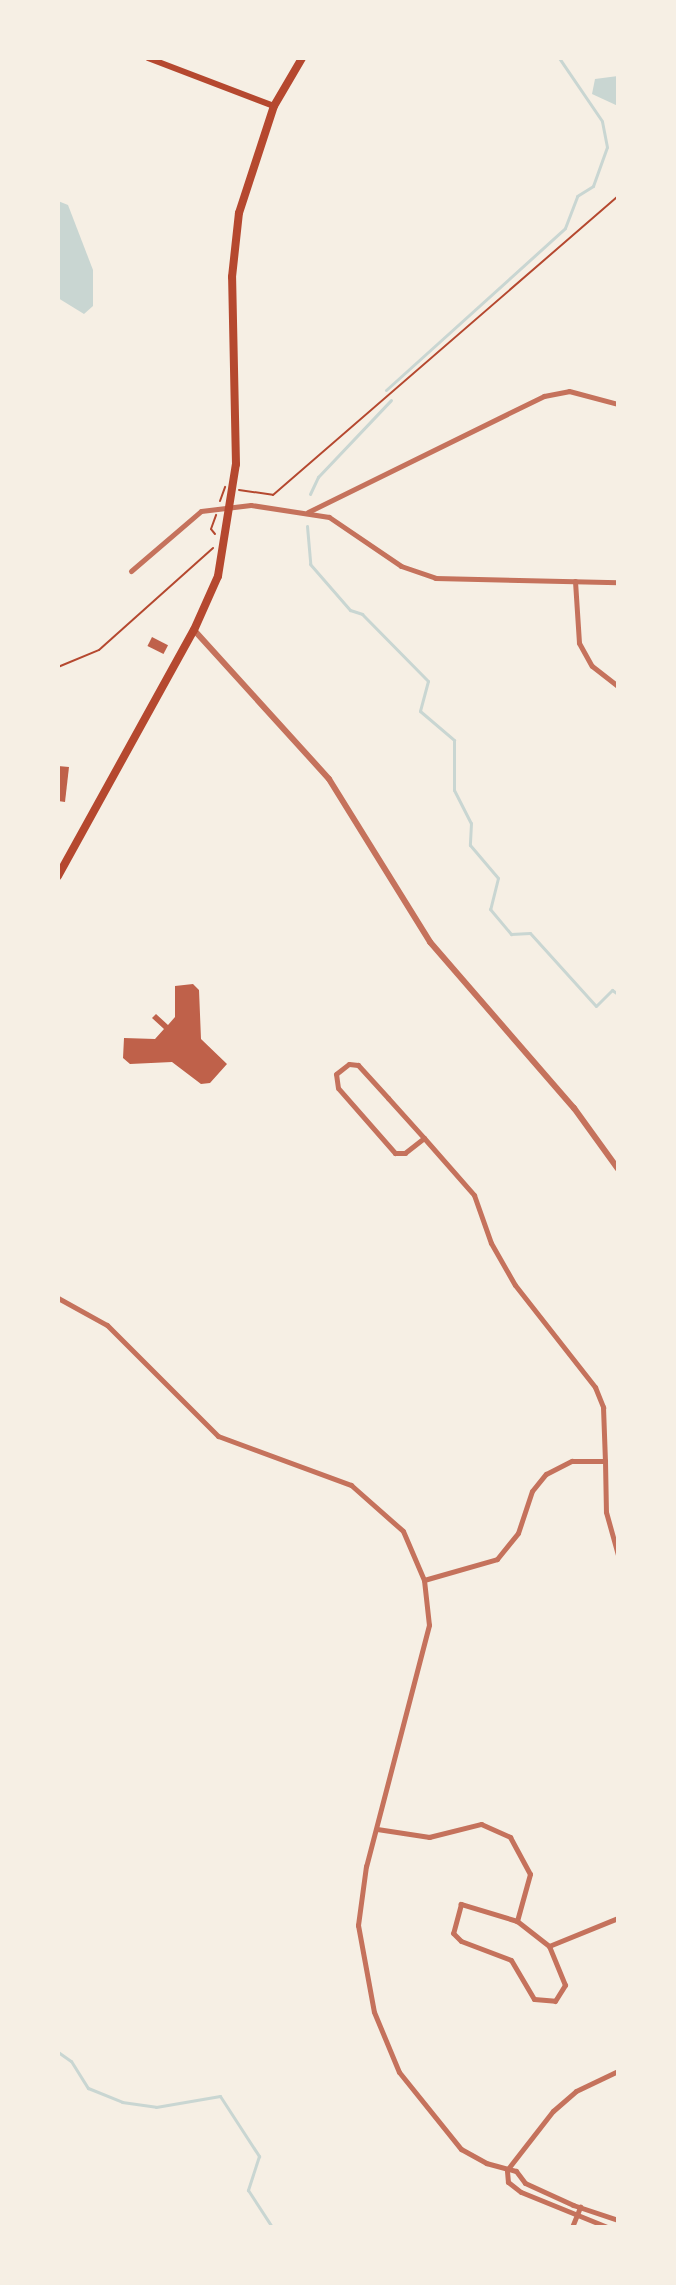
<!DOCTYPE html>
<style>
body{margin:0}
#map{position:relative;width:676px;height:2285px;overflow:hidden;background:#f6efe4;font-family:"Titillium Web",sans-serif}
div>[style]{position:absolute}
.water>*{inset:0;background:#c9d6d2}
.stream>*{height:3px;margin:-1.5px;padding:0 1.5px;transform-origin:1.5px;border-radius:1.5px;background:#c9d6d2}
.building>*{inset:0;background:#bf614a;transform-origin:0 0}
.path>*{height:2px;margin:-1px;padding:0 1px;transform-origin:1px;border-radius:1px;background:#b5482f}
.minor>*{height:5px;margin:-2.5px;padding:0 2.5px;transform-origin:2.5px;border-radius:2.5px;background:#c5725c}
.tertiary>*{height:6px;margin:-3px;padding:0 3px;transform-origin:3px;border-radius:3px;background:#c5725c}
.secondary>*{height:6px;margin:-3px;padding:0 3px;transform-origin:3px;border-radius:3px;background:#b5482f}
.trunk>*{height:8px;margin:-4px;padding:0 4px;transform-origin:4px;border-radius:4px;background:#b5482f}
span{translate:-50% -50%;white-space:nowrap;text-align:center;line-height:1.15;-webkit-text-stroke:6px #f6efe4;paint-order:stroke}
.frame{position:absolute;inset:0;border:60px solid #f6efe4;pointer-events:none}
</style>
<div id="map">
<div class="water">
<div style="clip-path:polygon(618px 76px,618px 106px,592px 94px,595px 79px)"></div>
<div style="clip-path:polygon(58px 201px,68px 205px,93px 270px,93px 306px,84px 314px,58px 298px)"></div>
</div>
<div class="stream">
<div style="left:386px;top:390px;width:241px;rotate:-42.1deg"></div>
<div style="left:565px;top:228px;width:34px;rotate:-69deg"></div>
<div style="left:577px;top:196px;width:19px;rotate:-32deg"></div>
<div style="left:593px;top:186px;width:41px;rotate:-70.3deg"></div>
<div style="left:607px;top:147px;width:26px;rotate:-101deg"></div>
<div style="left:602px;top:121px;width:76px;rotate:-124.3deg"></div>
<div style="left:310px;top:494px;width:19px;rotate:-65deg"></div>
<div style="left:318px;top:477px;width:106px;rotate:-46.5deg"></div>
<div style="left:307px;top:526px;width:38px;rotate:85deg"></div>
<div style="left:310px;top:564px;width:61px;rotate:49deg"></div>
<div style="left:350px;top:610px;width:13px;rotate:18deg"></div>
<div style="left:362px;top:614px;width:94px;rotate:45.4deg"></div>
<div style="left:428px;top:681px;width:31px;rotate:105deg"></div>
<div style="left:420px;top:711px;width:45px;rotate:40.5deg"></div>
<div style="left:454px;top:740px;width:50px;rotate:90deg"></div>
<div style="left:454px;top:790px;width:37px;rotate:63deg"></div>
<div style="left:471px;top:823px;width:22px;rotate:93deg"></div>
<div style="left:470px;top:845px;width:43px;rotate:49.7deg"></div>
<div style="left:498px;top:878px;width:32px;rotate:104deg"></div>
<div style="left:490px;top:909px;width:33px;rotate:50deg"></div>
<div style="left:511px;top:934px;width:19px;rotate:-3deg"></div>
<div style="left:530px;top:933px;width:98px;rotate:47.9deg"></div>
<div style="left:596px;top:1006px;width:23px;rotate:-45deg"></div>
<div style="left:612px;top:990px;width:7px;rotate:34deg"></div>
<div style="left:58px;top:2052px;width:16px;rotate:35deg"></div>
<div style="left:71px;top:2061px;width:32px;rotate:58deg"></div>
<div style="left:88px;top:2088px;width:37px;rotate:22deg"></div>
<div style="left:122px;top:2102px;width:34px;rotate:8deg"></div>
<div style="left:156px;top:2107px;width:65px;rotate:-9.8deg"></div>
<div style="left:220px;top:2096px;width:72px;rotate:57deg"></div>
<div style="left:259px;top:2156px;width:36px;rotate:108deg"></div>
<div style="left:248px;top:2190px;width:44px;rotate:57deg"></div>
</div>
<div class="building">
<div style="left:152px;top:637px;width:18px;height:10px;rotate:27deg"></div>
<div style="clip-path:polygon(58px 766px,69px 767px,65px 802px,58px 801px)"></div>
<div style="clip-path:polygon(193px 984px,199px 990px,201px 1039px,227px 1064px,210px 1083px,201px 1084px,172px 1062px,130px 1064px,123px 1058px,124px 1038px,155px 1039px,164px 1029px,152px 1018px,156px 1014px,168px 1025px,175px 1017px,175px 986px)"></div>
</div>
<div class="path">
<div style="left:239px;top:490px;width:34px;rotate:8deg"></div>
<div style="left:273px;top:495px;width:457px;rotate:-40.9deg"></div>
<div style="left:220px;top:501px;width:15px;rotate:-70deg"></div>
<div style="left:215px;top:534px;width:6px;rotate:-129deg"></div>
<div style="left:211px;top:529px;width:15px;rotate:-70deg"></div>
<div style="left:58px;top:667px;width:44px;rotate:-22.5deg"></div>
<div style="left:99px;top:650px;width:153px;rotate:-41.8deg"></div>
</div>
<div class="minor">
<div style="left:308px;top:512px;width:263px;rotate:-26.2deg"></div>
<div style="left:544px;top:396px;width:25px;rotate:-11deg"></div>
<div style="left:569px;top:391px;width:51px;rotate:14.9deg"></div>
<div style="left:131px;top:571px;width:92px;rotate:-40.6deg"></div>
<div style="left:201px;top:511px;width:50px;rotate:-6.8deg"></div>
<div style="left:251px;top:505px;width:79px;rotate:8.7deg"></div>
<div style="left:329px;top:517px;width:87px;rotate:34.2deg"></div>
<div style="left:401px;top:566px;width:36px;rotate:19deg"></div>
<div style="left:435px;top:578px;width:183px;rotate:1.3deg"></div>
<div style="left:575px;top:581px;width:62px;rotate:86.3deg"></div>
<div style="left:579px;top:643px;width:26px;rotate:61deg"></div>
<div style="left:592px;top:666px;width:33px;rotate:38deg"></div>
<div style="left:424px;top:1138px;width:24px;rotate:142deg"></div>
<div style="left:405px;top:1153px;width:10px;rotate:180deg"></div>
<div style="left:395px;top:1153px;width:86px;rotate:-131.2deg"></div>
<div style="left:338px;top:1088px;width:14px;rotate:-98deg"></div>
<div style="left:336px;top:1074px;width:16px;rotate:-38deg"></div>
<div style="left:349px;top:1064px;width:9px;rotate:6deg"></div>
<div style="left:358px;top:1065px;width:45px;rotate:47.7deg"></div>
<div style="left:388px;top:1098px;width:54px;rotate:48deg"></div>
<div style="left:424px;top:1138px;width:76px;rotate:48.7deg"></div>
<div style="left:474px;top:1195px;width:51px;rotate:70.5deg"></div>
<div style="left:491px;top:1243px;width:48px;rotate:60.3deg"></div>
<div style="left:515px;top:1285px;width:130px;rotate:51.9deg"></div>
<div style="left:595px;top:1387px;width:22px;rotate:68deg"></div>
<div style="left:603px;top:1407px;width:54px;rotate:87.9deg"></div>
<div style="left:58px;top:1298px;width:56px;rotate:28.9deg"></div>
<div style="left:107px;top:1325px;width:157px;rotate:45deg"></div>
<div style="left:218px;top:1436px;width:142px;rotate:20.2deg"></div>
<div style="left:351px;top:1485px;width:69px;rotate:41.5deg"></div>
<div style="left:403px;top:1531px;width:53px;rotate:66.8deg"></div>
<div style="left:424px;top:1580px;width:45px;rotate:83.7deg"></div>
<div style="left:429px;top:1625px;width:249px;rotate:104.6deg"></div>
<div style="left:366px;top:1866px;width:60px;rotate:97.7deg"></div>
<div style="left:358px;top:1925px;width:88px;rotate:79.6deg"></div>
<div style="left:374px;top:2012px;width:65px;rotate:67.4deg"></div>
<div style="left:399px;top:2072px;width:99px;rotate:51.2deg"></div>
<div style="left:461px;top:2149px;width:29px;rotate:29deg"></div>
<div style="left:486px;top:2163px;width:31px;rotate:15deg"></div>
<div style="left:516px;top:2171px;width:15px;rotate:53deg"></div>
<div style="left:525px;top:2183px;width:53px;rotate:24.6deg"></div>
<div style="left:573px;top:2205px;width:47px;rotate:18.4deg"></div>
<div style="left:424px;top:1580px;width:76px;rotate:-16deg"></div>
<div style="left:497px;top:1559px;width:33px;rotate:-51deg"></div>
<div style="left:518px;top:1533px;width:44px;rotate:-71.6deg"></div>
<div style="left:532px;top:1491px;width:22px;rotate:-51deg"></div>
<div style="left:546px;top:1474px;width:29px;rotate:-27deg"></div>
<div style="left:572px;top:1461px;width:33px"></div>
<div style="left:605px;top:1461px;width:51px;rotate:88.9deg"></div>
<div style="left:606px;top:1512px;width:45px;rotate:74.4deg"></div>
<div style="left:377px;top:1829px;width:53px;rotate:8.7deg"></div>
<div style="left:429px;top:1837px;width:54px;rotate:-14deg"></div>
<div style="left:481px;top:1824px;width:32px;rotate:24deg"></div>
<div style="left:510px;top:1837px;width:42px;rotate:61.6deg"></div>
<div style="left:530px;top:1874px;width:49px;rotate:105.5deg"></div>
<div style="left:517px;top:1921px;width:59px;rotate:-163.1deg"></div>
<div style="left:461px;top:1904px;width:30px;rotate:105deg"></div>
<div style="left:453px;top:1933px;width:11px;rotate:45deg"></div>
<div style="left:461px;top:1941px;width:53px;rotate:20.8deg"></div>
<div style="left:511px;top:1960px;width:45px;rotate:59.5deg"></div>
<div style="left:534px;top:1999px;width:21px;rotate:5deg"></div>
<div style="left:555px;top:2001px;width:19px;rotate:-58deg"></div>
<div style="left:565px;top:1985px;width:42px;rotate:-112.3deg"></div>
<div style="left:549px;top:1946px;width:41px;rotate:-142deg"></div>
<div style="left:549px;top:1946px;width:74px;rotate:-22.1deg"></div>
<div style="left:507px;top:2170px;width:75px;rotate:-52.1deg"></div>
<div style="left:553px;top:2111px;width:30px;rotate:-41deg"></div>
<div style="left:576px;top:2091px;width:47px;rotate:-25.5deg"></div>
<div style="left:507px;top:2171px;width:11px;rotate:85deg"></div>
<div style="left:508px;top:2182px;width:16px;rotate:38deg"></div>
<div style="left:521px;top:2192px;width:93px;rotate:22.1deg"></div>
<div style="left:572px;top:2227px;width:22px;rotate:-68deg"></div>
</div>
<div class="tertiary">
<div style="left:194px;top:630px;width:201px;rotate:47.8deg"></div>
<div style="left:329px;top:779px;width:192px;rotate:58.2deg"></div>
<div style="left:430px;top:942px;width:220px;rotate:49.1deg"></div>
<div style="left:574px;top:1108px;width:75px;rotate:54.2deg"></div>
</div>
<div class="secondary">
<div style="left:148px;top:58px;width:135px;rotate:20.9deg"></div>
</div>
<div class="trunk">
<div style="left:58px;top:876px;width:281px;rotate:-61.1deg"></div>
<div style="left:194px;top:630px;width:59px;rotate:-66deg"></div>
<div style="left:218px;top:576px;width:113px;rotate:-80.9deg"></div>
<div style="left:236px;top:464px;width:187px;rotate:-91.2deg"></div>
<div style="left:232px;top:277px;width:64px;rotate:-83.8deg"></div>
<div style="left:239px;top:213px;width:113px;rotate:-71.9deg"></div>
<div style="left:274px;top:106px;width:56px;rotate:-59.7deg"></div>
</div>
<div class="frame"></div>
</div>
